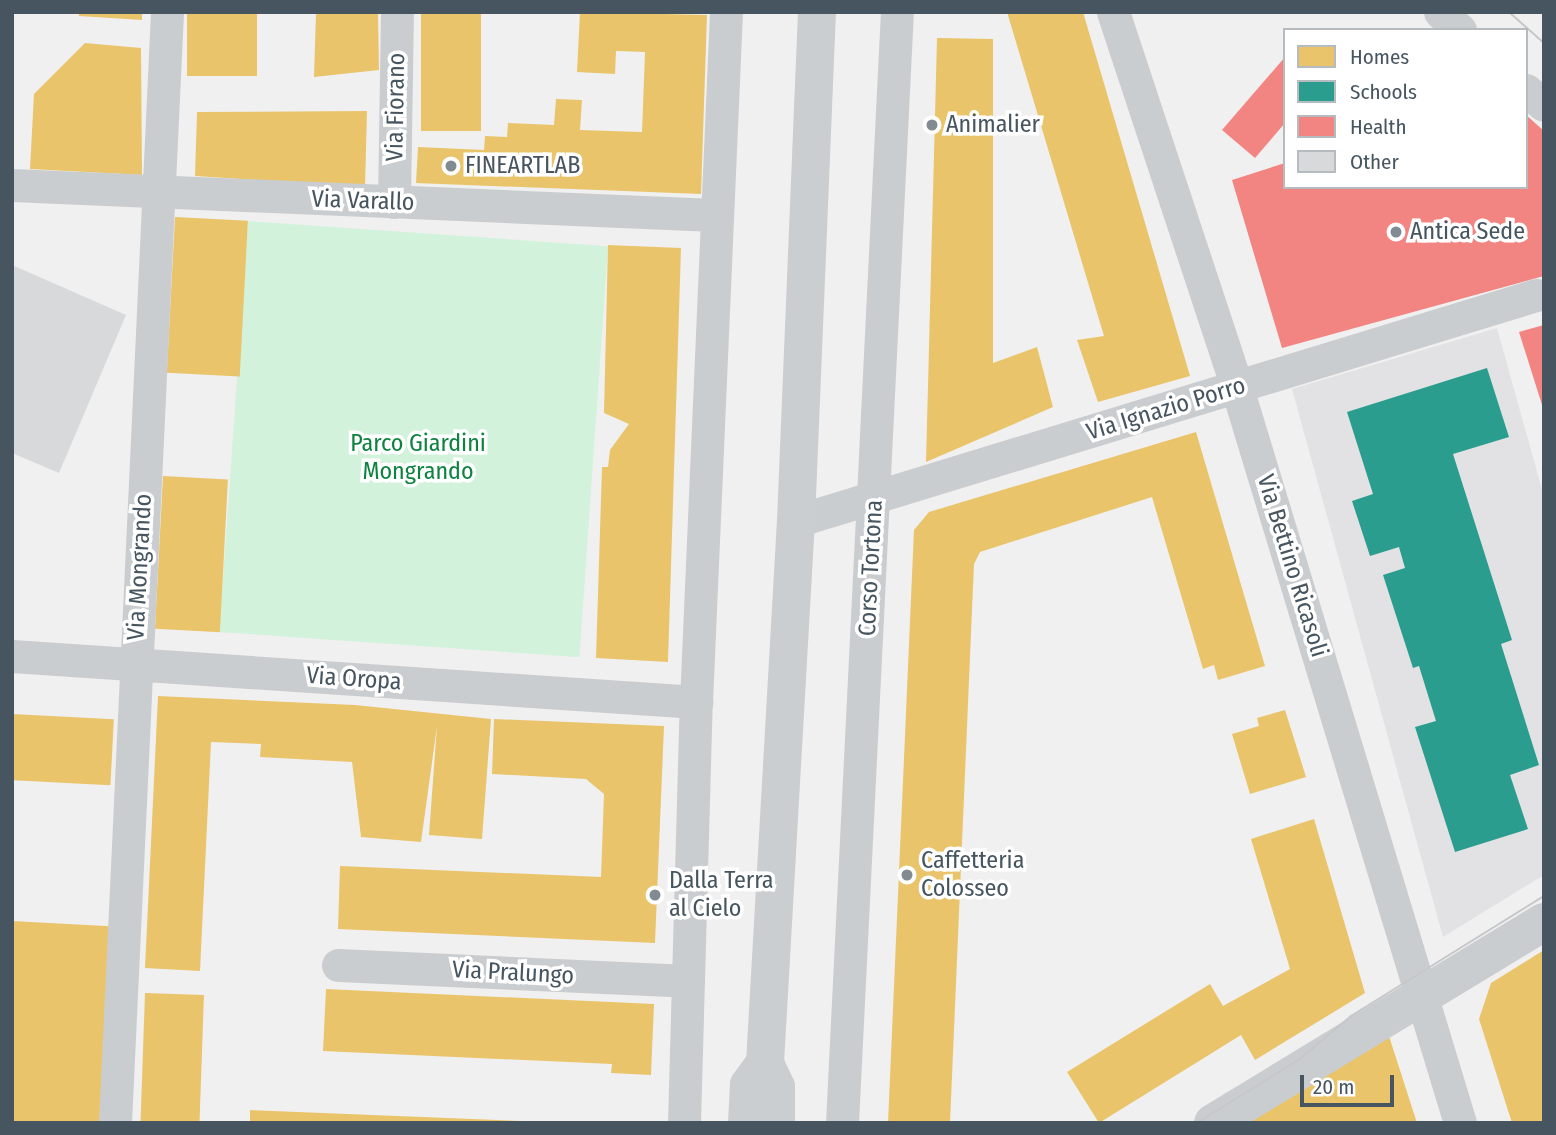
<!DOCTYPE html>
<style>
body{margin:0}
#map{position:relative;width:1556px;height:1135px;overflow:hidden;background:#f1f0f0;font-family:"Fira Sans Condensed",sans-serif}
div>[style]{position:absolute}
.education>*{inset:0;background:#e2e1e3}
.green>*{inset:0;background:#d3f2dc;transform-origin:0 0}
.homes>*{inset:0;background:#e9c46a;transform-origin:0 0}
.schools>*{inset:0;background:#2a9d8f}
.health>*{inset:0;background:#f28482}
.building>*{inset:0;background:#d8d9da}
.minor>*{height:33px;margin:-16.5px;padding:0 16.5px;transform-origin:16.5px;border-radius:16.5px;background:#cacdd0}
.tertiary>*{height:38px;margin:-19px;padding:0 19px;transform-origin:19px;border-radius:19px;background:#cacdd0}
.secondary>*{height:38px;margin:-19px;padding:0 19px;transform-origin:19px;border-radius:19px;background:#caced1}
.tram>*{height:2px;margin:-1px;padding:0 1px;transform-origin:1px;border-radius:1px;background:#c5c7ca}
.dots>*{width:19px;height:19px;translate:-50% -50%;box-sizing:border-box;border:4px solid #fff;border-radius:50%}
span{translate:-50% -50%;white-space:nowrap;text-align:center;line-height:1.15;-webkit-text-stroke:7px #fff;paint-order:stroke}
.street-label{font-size:24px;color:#46555f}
.poi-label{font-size:24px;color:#46555f}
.left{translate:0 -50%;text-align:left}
.park-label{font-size:24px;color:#0e8340}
.frame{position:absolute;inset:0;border:14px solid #46555f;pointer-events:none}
.legend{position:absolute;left:1283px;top:28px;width:245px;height:161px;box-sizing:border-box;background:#fff;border:2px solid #b5bbbf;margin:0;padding:9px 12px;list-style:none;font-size:21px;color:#46555f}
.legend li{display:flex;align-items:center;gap:14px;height:35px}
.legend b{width:35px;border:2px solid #b5bbbf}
.scale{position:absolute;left:1300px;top:1075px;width:94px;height:32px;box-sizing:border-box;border:4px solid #46555f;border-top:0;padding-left:9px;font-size:21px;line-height:24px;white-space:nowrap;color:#46555f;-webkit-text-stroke:5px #fff;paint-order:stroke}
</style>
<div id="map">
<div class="education">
<div style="clip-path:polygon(1497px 328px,1544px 497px,1544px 875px,1443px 937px,1292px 389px)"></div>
</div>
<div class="green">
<div style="left:248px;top:221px;width:361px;height:412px;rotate:4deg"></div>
</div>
<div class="homes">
<div style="clip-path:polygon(79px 12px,142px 12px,142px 20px,79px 16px)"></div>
<div style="left:187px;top:12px;width:70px;height:64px"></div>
<div style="clip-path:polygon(316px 12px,378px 12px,379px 70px,314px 77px)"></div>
<div style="left:421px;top:12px;width:60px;height:119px"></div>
<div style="clip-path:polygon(580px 12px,707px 15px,701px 194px,416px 183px,418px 147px,484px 150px,485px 136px,507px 137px,508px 123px,554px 125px,556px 99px,582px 100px,580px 130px,642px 132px,645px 52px,616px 51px,615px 74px,577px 72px)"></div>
<div style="clip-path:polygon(1007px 12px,1083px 12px,1190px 376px,1098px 402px,1077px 340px,1104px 336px)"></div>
<div style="clip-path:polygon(937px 38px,993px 39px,993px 363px,1037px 347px,1053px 407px,926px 462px)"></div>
<div style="clip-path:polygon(85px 43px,141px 48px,142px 175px,30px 169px,34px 94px)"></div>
<div style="clip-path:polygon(367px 111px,365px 187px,195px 176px,197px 112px)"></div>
<div style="left:175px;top:217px;width:73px;height:156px;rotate:3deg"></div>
<div style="clip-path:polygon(608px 245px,681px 248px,668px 662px,596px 658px,602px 467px,608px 467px,610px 450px,629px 424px,604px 413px)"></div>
<div style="clip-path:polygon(1196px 432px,1265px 666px,1218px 680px,1214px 665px,1203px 669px,1152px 497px,980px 552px,974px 564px,950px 1123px,888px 1123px,914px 530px,929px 512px)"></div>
<div style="left:163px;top:476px;width:65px;height:153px;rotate:3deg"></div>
<div style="clip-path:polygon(158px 696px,355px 705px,491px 719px,482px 839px,429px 835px,437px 726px,421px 842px,361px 837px,352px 762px,260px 757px,261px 744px,211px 742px,200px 971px,145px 968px)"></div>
<div style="clip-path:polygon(1285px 710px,1306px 777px,1250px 794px,1232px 734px,1259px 726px,1257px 718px)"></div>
<div style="left:12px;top:714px;width:102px;height:66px;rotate:3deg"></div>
<div style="clip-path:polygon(494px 719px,664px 726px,655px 943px,338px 929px,340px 866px,601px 877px,604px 794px,586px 779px,492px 774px)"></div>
<div style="clip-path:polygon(1314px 819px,1365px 993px,1255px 1060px,1241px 1035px,1099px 1123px,1067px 1072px,1210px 984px,1223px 1006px,1290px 969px,1251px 839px)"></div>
<div style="left:12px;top:921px;width:98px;height:202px;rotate:3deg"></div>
<div style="clip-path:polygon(1544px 950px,1544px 1123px,1512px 1123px,1479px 1019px,1491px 983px)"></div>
<div style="clip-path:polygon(326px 989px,654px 1004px,651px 1075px,611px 1073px,612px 1064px,323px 1051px)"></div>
<div style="left:145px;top:993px;width:59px;height:130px;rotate:2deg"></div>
<div style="clip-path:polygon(1388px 1033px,1417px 1123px,1243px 1123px)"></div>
<div style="clip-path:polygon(250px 1110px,523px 1121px,523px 1123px,250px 1123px)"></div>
</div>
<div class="schools">
<div style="clip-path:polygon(1487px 368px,1509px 437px,1453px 454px,1512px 640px,1501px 644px,1539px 765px,1510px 775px,1528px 829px,1455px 852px,1415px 727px,1436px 721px,1419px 666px,1413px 668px,1383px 575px,1405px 568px,1399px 547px,1370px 556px,1352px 501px,1373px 494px,1347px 412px)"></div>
</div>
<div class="health">
<div style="clip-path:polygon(1285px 57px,1285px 123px,1255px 158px,1222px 130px)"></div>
<div style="clip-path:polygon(1526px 115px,1544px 131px,1544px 276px,1282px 348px,1232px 180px,1285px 163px,1285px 187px,1526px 187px)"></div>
<div style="clip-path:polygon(1544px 325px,1544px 408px,1543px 408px,1519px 332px)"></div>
</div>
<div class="building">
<div style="clip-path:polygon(12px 265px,126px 315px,59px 473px,12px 453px)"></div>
</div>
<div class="minor">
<div style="left:1113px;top:12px;width:396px;rotate:71.7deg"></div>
<div style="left:1237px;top:388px;width:768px;rotate:73.12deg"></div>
<div style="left:1440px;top:12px;width:27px;rotate:42deg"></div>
<div style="left:1526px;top:90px;width:23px;rotate:40deg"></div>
<div style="left:12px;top:185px;width:703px;rotate:2.45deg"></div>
<div style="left:394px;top:202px;width:190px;rotate:-89.1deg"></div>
<div style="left:796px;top:521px;width:774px;rotate:-16.98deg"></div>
<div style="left:12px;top:656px;width:686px;rotate:3.85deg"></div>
<div style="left:338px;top:965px;width:350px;rotate:2.6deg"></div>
<div style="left:115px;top:1123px;width:1112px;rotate:-87.32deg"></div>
<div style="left:684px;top:1123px;width:421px;rotate:-88.4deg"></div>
<div style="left:696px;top:702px;width:691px;rotate:-87.51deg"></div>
<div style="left:842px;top:1123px;width:1112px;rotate:-87.17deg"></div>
</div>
<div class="tertiary">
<div style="left:1213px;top:1123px;width:387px;rotate:-31.3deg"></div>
</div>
<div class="secondary">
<div style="left:747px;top:1123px;width:38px;rotate:-87deg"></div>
<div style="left:749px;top:1085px;width:27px;rotate:-54deg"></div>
<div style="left:776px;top:1123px;width:36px;rotate:-90deg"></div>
<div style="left:776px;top:1087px;width:26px;rotate:-115deg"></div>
<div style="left:765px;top:1063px;width:543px;rotate:-86.73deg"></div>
<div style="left:796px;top:521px;width:509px;rotate:-87.64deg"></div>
</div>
<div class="tram">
<div style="left:1509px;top:12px;width:47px;rotate:41.5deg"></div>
<div style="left:1197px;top:1123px;width:121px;rotate:-31.9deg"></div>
<div style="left:1300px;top:1059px;width:67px;rotate:-40.1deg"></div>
<div style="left:1351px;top:1016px;width:227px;rotate:-31.9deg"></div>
</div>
<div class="dots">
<div style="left:932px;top:125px;background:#828b92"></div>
<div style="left:451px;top:166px;background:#828b92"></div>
<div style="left:1396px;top:232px;background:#828b92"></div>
<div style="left:907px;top:875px;background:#828b92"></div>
<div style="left:655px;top:895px;background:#828b92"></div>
</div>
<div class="street-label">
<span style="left:396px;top:107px;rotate:-89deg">Via Fiorano</span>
<span style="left:363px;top:201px;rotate:2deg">Via Varallo</span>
<span style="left:1166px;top:409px;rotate:-17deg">Via Ignazio Porro</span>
<span style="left:1292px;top:566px;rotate:73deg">Via Bettino Ricasoli</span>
<span style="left:140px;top:567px;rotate:-87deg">Via Mongrando</span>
<span style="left:871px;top:568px;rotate:-87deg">Corso Tortona</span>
<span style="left:354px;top:679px;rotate:4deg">Via Oropa</span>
<span style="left:513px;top:973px;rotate:3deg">Via Pralungo</span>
</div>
<div class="poi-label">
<span class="left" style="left:946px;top:125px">Animalier</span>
<span class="left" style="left:465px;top:166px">FINEARTLAB</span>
<span class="left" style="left:1410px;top:232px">Antica Sede</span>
<span class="left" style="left:921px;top:875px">Caffetteria<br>Colosseo</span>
<span class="left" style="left:669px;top:895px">Dalla Terra<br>al Cielo</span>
</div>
<div class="park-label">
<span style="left:418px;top:458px">Parco Giardini<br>Mongrando</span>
</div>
<div class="frame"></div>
<ul class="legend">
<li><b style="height:19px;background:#e9c46a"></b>Homes</li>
<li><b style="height:19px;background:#2a9d8f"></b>Schools</li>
<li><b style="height:19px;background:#f28482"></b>Health</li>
<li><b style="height:19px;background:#d8d9da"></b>Other</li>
</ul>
<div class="scale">20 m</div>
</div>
